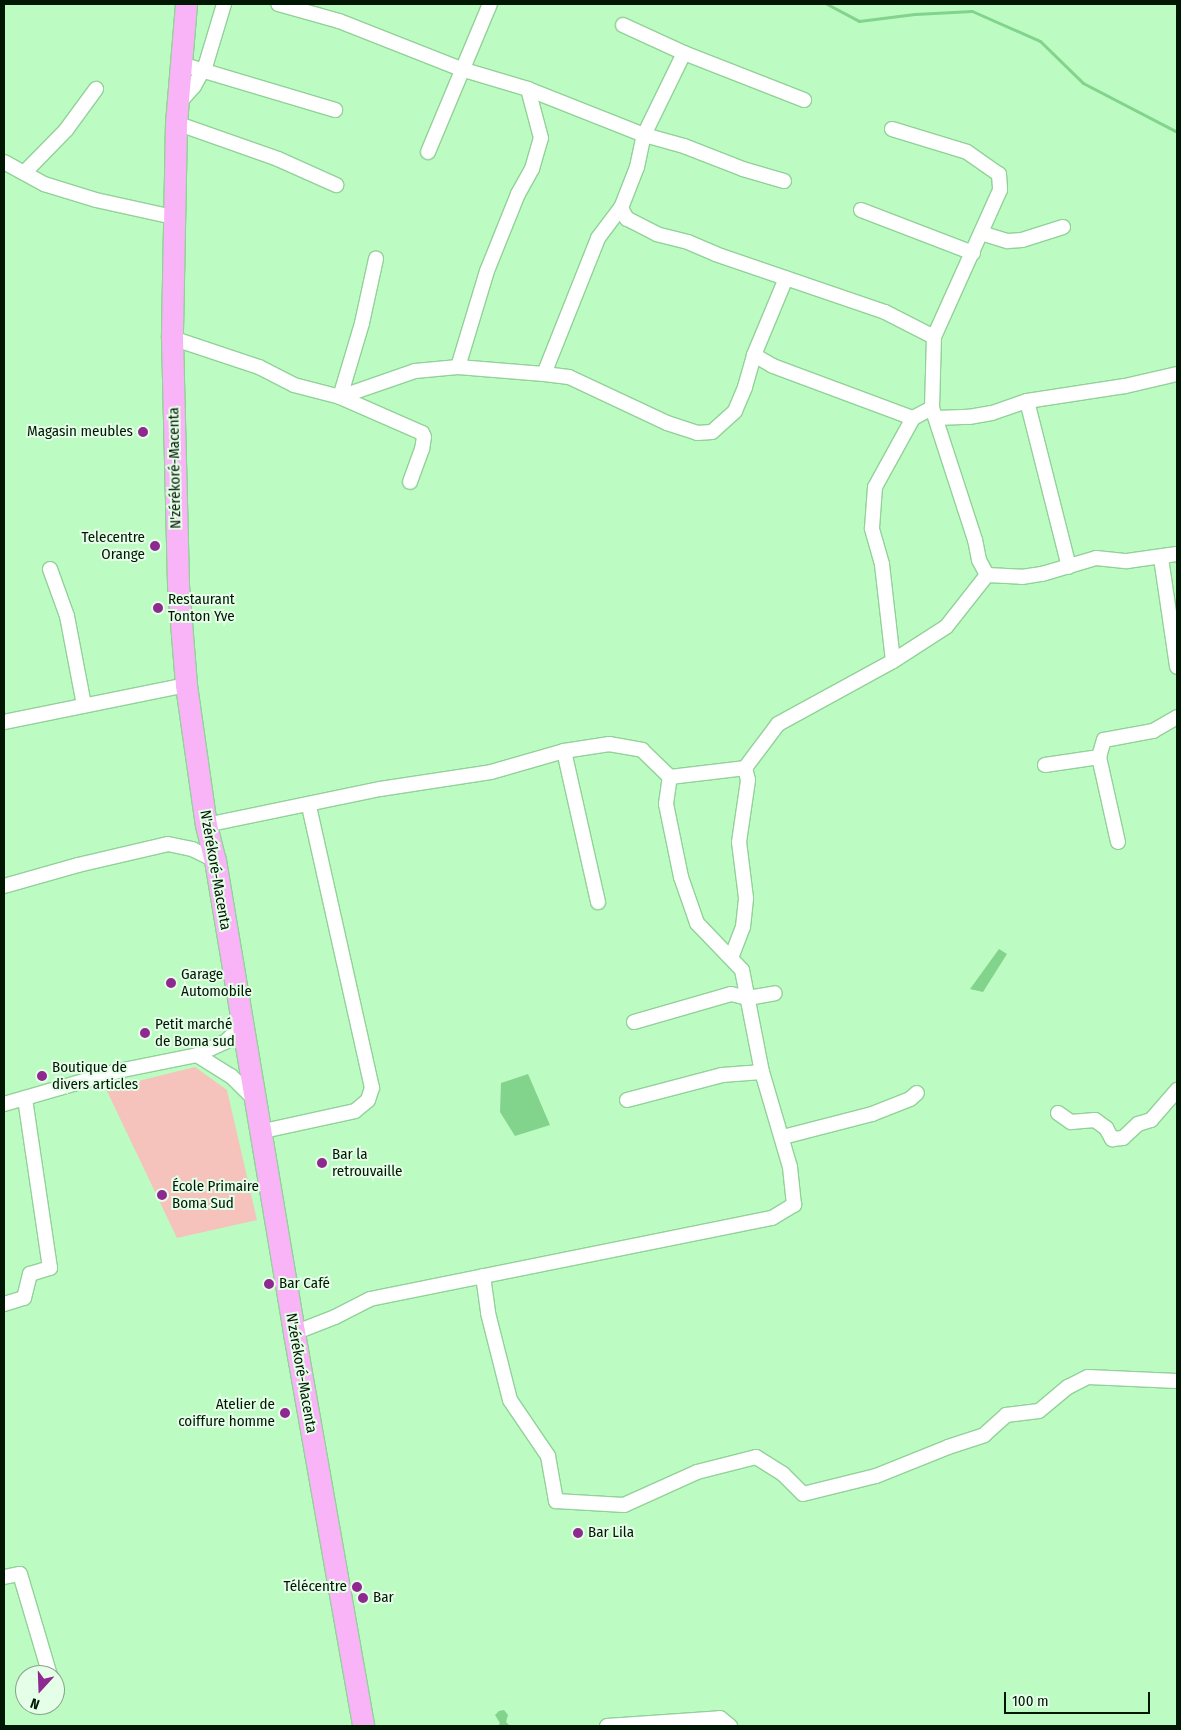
<!DOCTYPE html>
<meta charset="utf-8">
<style>
body{margin:0}
#map{position:relative;width:1181px;height:1730px;overflow:hidden;background:#bcfcc2;font-family:"Fira Sans Condensed",sans-serif}
div>[style]{position:absolute}
.green>*{inset:0;background:#f5c2bc}
.water>*{inset:0;background:#82d38b}
.stream>*{height:3px;margin:-1.5px;padding:0 1.5px;transform-origin:1.5px;border-radius:1.5px;background:#82d38b}
.roads{filter:drop-shadow(1px 0 #92d199) drop-shadow(-1px 0 #92d199) drop-shadow(0 1px #92d199) drop-shadow(0 -1px #92d199)}
.minor>*{height:14px;margin:-7px;padding:0 7px;transform-origin:7px;border-radius:7px;background:#fff}
.highway>*{height:21px;margin:-10.5px;padding:0 10.5px;transform-origin:10.5px;border-radius:10.5px;background:#f8b4f7}
.dots>*{width:14px;height:14px;translate:-50% -50%;box-sizing:border-box;border:2px solid #e5fee7;border-radius:50%}
span{translate:-50% -50%;white-space:nowrap;text-align:center;line-height:1.15;-webkit-text-stroke:4px #e5fee7;paint-order:stroke}
.poi-label{font-size:15px;color:#011704}
.right{translate:-100% -50%;text-align:right}
.left{translate:0 -50%;text-align:left}
.street-label{font-size:15px;color:#011704}
.frame{position:absolute;inset:0;border:5px solid #011704;pointer-events:none}
.north{position:absolute;left:15px;top:1665px;width:50px;height:50px;box-sizing:border-box;background:#e5fee7;border:1px solid #8aa28c;border-radius:50%;rotate:200deg;font-size:14px;font-weight:700;line-height:20px;text-align:center;color:#011704}
.north::after{content:'';display:block;margin:auto;width:18px;height:22px;background:#8e2990;clip-path:polygon(50% 0,100% 100%,50% 72%,0 100%)}
.scale{position:absolute;left:1004px;top:1692px;width:146px;height:22px;box-sizing:border-box;border:2px solid #011704;border-top:0;padding-left:6px;font-size:15px;line-height:18px;white-space:nowrap;color:#011704;-webkit-text-stroke:4px #e5fee7;paint-order:stroke}
</style>
<div id="map">
<div class="green">
<div style="clip-path:polygon(195px 1067px,227px 1090px,257px 1220px,177px 1238px,106px 1089px)"></div>
</div>
<div class="water">
<div style="clip-path:polygon(999px 949px,1007px 954px,983px 992px,970px 989px)"></div>
<div style="clip-path:polygon(528px 1074px,550px 1125px,515px 1136px,500px 1112px,501px 1083px)"></div>
<div style="clip-path:polygon(504px 1710px,508px 1715px,506px 1722px,510px 1726px,498px 1726px,500px 1723px,495px 1715px,499px 1711px)"></div>
</div>
<div class="stream">
<div style="left:827px;top:4px;width:36px;rotate:28deg"></div>
<div style="left:859px;top:21px;width:56px;rotate:-7.1deg"></div>
<div style="left:915px;top:14px;width:57px;rotate:-3deg"></div>
<div style="left:972px;top:11px;width:74px;rotate:23.8deg"></div>
<div style="left:1040px;top:41px;width:60px;rotate:44.3deg"></div>
<div style="left:1083px;top:83px;width:106px;rotate:27.5deg"></div>
</div>
<div class="roads">
<div class="minor">
<div style="left:623px;top:25px;width:67px;rotate:24.7deg"></div>
<div style="left:181px;top:64px;width:161px;rotate:16.6deg"></div>
<div style="left:178px;top:104px;width:24px;rotate:-48deg"></div>
<div style="left:194px;top:86px;width:25px;rotate:-61deg"></div>
<div style="left:206px;top:64px;width:63px;rotate:-73.3deg"></div>
<div style="left:176px;top:123px;width:108px;rotate:19.4deg"></div>
<div style="left:278px;top:159px;width:64px;rotate:24.1deg"></div>
<div style="left:892px;top:129px;width:78px;rotate:17deg"></div>
<div style="left:967px;top:152px;width:39px;rotate:35deg"></div>
<div style="left:999px;top:174px;width:16px;rotate:86deg"></div>
<div style="left:1000px;top:190px;width:161px;rotate:114.2deg"></div>
<div style="left:428px;top:152px;width:160px;rotate:-67.3deg"></div>
<div style="left:4px;top:162px;width:46px;rotate:28.8deg"></div>
<div style="left:44px;top:184px;width:54px;rotate:17.1deg"></div>
<div style="left:96px;top:200px;width:79px;rotate:12.4deg"></div>
<div style="left:24px;top:173px;width:60px;rotate:-45.7deg"></div>
<div style="left:66px;top:130px;width:51px;rotate:-53.8deg"></div>
<div style="left:784px;top:181px;width:43px;rotate:-163.7deg"></div>
<div style="left:743px;top:169px;width:63px;rotate:-158.7deg"></div>
<div style="left:684px;top:146px;width:41px;rotate:-164.6deg"></div>
<div style="left:644px;top:135px;width:91px;rotate:-64deg"></div>
<div style="left:684px;top:53px;width:129px;rotate:21.4deg"></div>
<div style="left:861px;top:210px;width:120px;rotate:21deg"></div>
<div style="left:981px;top:233px;width:28px;rotate:17deg"></div>
<div style="left:1008px;top:241px;width:14px;rotate:-4deg"></div>
<div style="left:1022px;top:240px;width:43px;rotate:-17.6deg"></div>
<div style="left:172px;top:338px;width:92px;rotate:18.4deg"></div>
<div style="left:259px;top:367px;width:39px;rotate:27deg"></div>
<div style="left:294px;top:385px;width:48px;rotate:14.6deg"></div>
<div style="left:340px;top:397px;width:77px;rotate:-73.4deg"></div>
<div style="left:362px;top:323px;width:66px;rotate:-77.7deg"></div>
<div style="left:754px;top:355px;width:22px;rotate:30deg"></div>
<div style="left:773px;top:366px;width:149px;rotate:20.4deg"></div>
<div style="left:458px;top:367px;width:100px;rotate:-73.2deg"></div>
<div style="left:487px;top:271px;width:83px;rotate:-68.1deg"></div>
<div style="left:518px;top:194px;width:29px;rotate:-61deg"></div>
<div style="left:532px;top:169px;width:32px;rotate:-74deg"></div>
<div style="left:541px;top:138px;width:51px;rotate:-104.9deg"></div>
<div style="left:544px;top:374px;width:146px;rotate:-68.3deg"></div>
<div style="left:598px;top:238px;width:38px;rotate:-53deg"></div>
<div style="left:340px;top:397px;width:79px;rotate:-19.1deg"></div>
<div style="left:415px;top:371px;width:43px;rotate:-5.3deg"></div>
<div style="left:458px;top:367px;width:86px;rotate:4.7deg"></div>
<div style="left:544px;top:374px;width:25px;rotate:7deg"></div>
<div style="left:569px;top:377px;width:108px;rotate:25.1deg"></div>
<div style="left:667px;top:423px;width:32px;rotate:18deg"></div>
<div style="left:697px;top:433px;width:15px;rotate:-4deg"></div>
<div style="left:712px;top:432px;width:31px;rotate:-42deg"></div>
<div style="left:735px;top:411px;width:26px;rotate:-67deg"></div>
<div style="left:745px;top:387px;width:33px;rotate:-74deg"></div>
<div style="left:754px;top:355px;width:83px;rotate:-67.4deg"></div>
<div style="left:340px;top:397px;width:90px;rotate:23.7deg"></div>
<div style="left:422px;top:433px;width:4px;rotate:63deg"></div>
<div style="left:424px;top:437px;width:12px;rotate:99deg"></div>
<div style="left:422px;top:449px;width:35px;rotate:110deg"></div>
<div style="left:1027px;top:401px;width:171px;rotate:75.8deg"></div>
<div style="left:936px;top:418px;width:33px;rotate:-2deg"></div>
<div style="left:969px;top:417px;width:23px;rotate:-10deg"></div>
<div style="left:992px;top:413px;width:37px;rotate:-19deg"></div>
<div style="left:1027px;top:401px;width:99px;rotate:-8.7deg"></div>
<div style="left:1125px;top:386px;width:53px;rotate:-13deg"></div>
<div style="left:1161px;top:558px;width:110px;rotate:81.6deg"></div>
<div style="left:50px;top:569px;width:50px;rotate:70.1deg"></div>
<div style="left:67px;top:616px;width:91px;rotate:79.2deg"></div>
<div style="left:987px;top:575px;width:35px;rotate:3deg"></div>
<div style="left:1022px;top:577px;width:20px;rotate:-9deg"></div>
<div style="left:1042px;top:574px;width:56px;rotate:-16.5deg"></div>
<div style="left:1096px;top:558px;width:31px;rotate:6deg"></div>
<div style="left:1127px;top:561px;width:50px;rotate:-8deg"></div>
<div style="left:893px;top:661px;width:98px;rotate:-96.5deg"></div>
<div style="left:882px;top:564px;width:37px;rotate:-106deg"></div>
<div style="left:872px;top:528px;width:41px;rotate:-85.8deg"></div>
<div style="left:875px;top:487px;width:79px;rotate:-61.2deg"></div>
<div style="left:913px;top:418px;width:21px;rotate:-28deg"></div>
<div style="left:4px;top:722px;width:186px;rotate:-11.5deg"></div>
<div style="left:564px;top:751px;width:155px;rotate:77.3deg"></div>
<div style="left:1099px;top:757px;width:87px;rotate:77.4deg"></div>
<div style="left:1045px;top:765px;width:55px;rotate:-8.4deg"></div>
<div style="left:1099px;top:757px;width:18px;rotate:-74deg"></div>
<div style="left:1104px;top:740px;width:50px;rotate:-10.4deg"></div>
<div style="left:1153px;top:731px;width:28px;rotate:-30deg"></div>
<div style="left:206px;top:825px;width:178px;rotate:-11.7deg"></div>
<div style="left:380px;top:789px;width:112px;rotate:-8.7deg"></div>
<div style="left:491px;top:772px;width:76px;rotate:-16deg"></div>
<div style="left:564px;top:751px;width:46px;rotate:-8.8deg"></div>
<div style="left:609px;top:744px;width:34px;rotate:10deg"></div>
<div style="left:642px;top:750px;width:39px;rotate:44deg"></div>
<div style="left:670px;top:777px;width:76px;rotate:-6.8deg"></div>
<div style="left:745px;top:768px;width:55px;rotate:-53.1deg"></div>
<div style="left:778px;top:724px;width:131px;rotate:-28.7deg"></div>
<div style="left:893px;top:661px;width:63px;rotate:-32.7deg"></div>
<div style="left:946px;top:627px;width:66px;rotate:-51.7deg"></div>
<div style="left:987px;top:575px;width:17px;rotate:-118deg"></div>
<div style="left:979px;top:560px;width:20px;rotate:-101deg"></div>
<div style="left:975px;top:540px;width:139px;rotate:-108deg"></div>
<div style="left:932px;top:408px;width:71px;rotate:-88.4deg"></div>
<div style="left:934px;top:337px;width:55px;rotate:-153deg"></div>
<div style="left:885px;top:312px;width:179px;rotate:-161.1deg"></div>
<div style="left:716px;top:254px;width:30px;rotate:-157deg"></div>
<div style="left:688px;top:242px;width:32px;rotate:-166deg"></div>
<div style="left:657px;top:234px;width:34px;rotate:-153deg"></div>
<div style="left:627px;top:219px;width:13px;rotate:-119deg"></div>
<div style="left:621px;top:208px;width:44px;rotate:-68.7deg"></div>
<div style="left:637px;top:167px;width:33px;rotate:-78deg"></div>
<div style="left:644px;top:135px;width:125px;rotate:-158.4deg"></div>
<div style="left:528px;top:89px;width:70px;rotate:-163.4deg"></div>
<div style="left:461px;top:69px;width:131px;rotate:-158.5deg"></div>
<div style="left:339px;top:21px;width:63px;rotate:-164.4deg"></div>
<div style="left:4px;top:886px;width:77px;rotate:-15.8deg"></div>
<div style="left:78px;top:865px;width:92px;rotate:-13.1deg"></div>
<div style="left:168px;top:844px;width:25px;rotate:12deg"></div>
<div style="left:192px;top:849px;width:25px;rotate:26deg"></div>
<div style="left:731px;top:958px;width:33px;rotate:-69deg"></div>
<div style="left:743px;top:927px;width:29px;rotate:-84deg"></div>
<div style="left:746px;top:898px;width:56px;rotate:-97.1deg"></div>
<div style="left:739px;top:842px;width:63px;rotate:-81.7deg"></div>
<div style="left:748px;top:780px;width:12px;rotate:-104deg"></div>
<div style="left:634px;top:1022px;width:101px;rotate:-16.1deg"></div>
<div style="left:731px;top:994px;width:17px;rotate:13deg"></div>
<div style="left:748px;top:998px;width:27px;rotate:-10deg"></div>
<div style="left:197px;top:1055px;width:40px;rotate:32deg"></div>
<div style="left:231px;top:1076px;width:31px;rotate:45deg"></div>
<div style="left:627px;top:1100px;width:98px;rotate:-14.7deg"></div>
<div style="left:722px;top:1075px;width:40px;rotate:-4.3deg"></div>
<div style="left:4px;top:1104px;width:119px;rotate:-16.1deg"></div>
<div style="left:118px;top:1071px;width:81px;rotate:-11.4deg"></div>
<div style="left:197px;top:1055px;width:31px;rotate:-25deg"></div>
<div style="left:225px;top:1042px;width:25px;rotate:-43deg"></div>
<div style="left:1058px;top:1113px;width:16px;rotate:35deg"></div>
<div style="left:1071px;top:1122px;width:24px;rotate:-5deg"></div>
<div style="left:1095px;top:1120px;width:14px;rotate:36deg"></div>
<div style="left:1106px;top:1128px;width:13px;rotate:61deg"></div>
<div style="left:1112px;top:1139px;width:11px;rotate:-5deg"></div>
<div style="left:1123px;top:1138px;width:21px;rotate:-43deg"></div>
<div style="left:1138px;top:1124px;width:14px;rotate:-17deg"></div>
<div style="left:1151px;top:1120px;width:40px;rotate:-49deg"></div>
<div style="left:259px;top:1132px;width:98px;rotate:-12.3deg"></div>
<div style="left:355px;top:1111px;width:17px;rotate:-40deg"></div>
<div style="left:368px;top:1100px;width:13px;rotate:-72deg"></div>
<div style="left:372px;top:1088px;width:290px;rotate:-102.6deg"></div>
<div style="left:783px;top:1137px;width:92px;rotate:-14.5deg"></div>
<div style="left:872px;top:1114px;width:41px;rotate:-21.5deg"></div>
<div style="left:910px;top:1099px;width:9px;rotate:-41deg"></div>
<div style="left:483px;top:1276px;width:37px;rotate:82deg"></div>
<div style="left:488px;top:1313px;width:90px;rotate:75.8deg"></div>
<div style="left:510px;top:1400px;width:68px;rotate:55.8deg"></div>
<div style="left:548px;top:1456px;width:46px;rotate:79.9deg"></div>
<div style="left:556px;top:1501px;width:68px;rotate:3.4deg"></div>
<div style="left:624px;top:1505px;width:80px;rotate:-24.3deg"></div>
<div style="left:697px;top:1472px;width:61px;rotate:-14.3deg"></div>
<div style="left:756px;top:1457px;width:32px;rotate:32deg"></div>
<div style="left:783px;top:1474px;width:28px;rotate:45deg"></div>
<div style="left:803px;top:1494px;width:75px;rotate:-13.9deg"></div>
<div style="left:876px;top:1476px;width:78px;rotate:-21.9deg"></div>
<div style="left:948px;top:1447px;width:38px;rotate:-18deg"></div>
<div style="left:984px;top:1435px;width:30px;rotate:-42deg"></div>
<div style="left:1006px;top:1415px;width:33px;rotate:-7deg"></div>
<div style="left:1039px;top:1411px;width:38px;rotate:-40deg"></div>
<div style="left:1068px;top:1387px;width:22px;rotate:-27deg"></div>
<div style="left:1088px;top:1377px;width:89px;rotate:2.6deg"></div>
<div style="left:4px;top:1304px;width:21px;rotate:-17deg"></div>
<div style="left:24px;top:1298px;width:25px;rotate:-76deg"></div>
<div style="left:30px;top:1274px;width:21px;rotate:-17deg"></div>
<div style="left:50px;top:1268px;width:172px;rotate:-98.4deg"></div>
<div style="left:294px;top:1333px;width:44px;rotate:-21.3deg"></div>
<div style="left:335px;top:1317px;width:39px;rotate:-27deg"></div>
<div style="left:370px;top:1299px;width:410px;rotate:-11.4deg"></div>
<div style="left:772px;top:1218px;width:26px;rotate:-31deg"></div>
<div style="left:794px;top:1205px;width:38px;rotate:-96deg"></div>
<div style="left:790px;top:1167px;width:99px;rotate:-106.4deg"></div>
<div style="left:762px;top:1072px;width:104px;rotate:-101.1deg"></div>
<div style="left:742px;top:970px;width:65px;rotate:-133.8deg"></div>
<div style="left:697px;top:923px;width:49px;rotate:-109.2deg"></div>
<div style="left:681px;top:877px;width:75px;rotate:-101.6deg"></div>
<div style="left:666px;top:804px;width:27px;rotate:-82deg"></div>
<div style="left:4px;top:1577px;width:16px;rotate:-11deg"></div>
<div style="left:20px;top:1574px;width:105px;rotate:73.5deg"></div>
<div style="left:607px;top:1726px;width:113px;rotate:-4deg"></div>
<div style="left:720px;top:1718px;width:13px;rotate:39deg"></div>
</div>
<div class="highway">
<div style="left:186px;top:4px;width:119px;rotate:94.8deg"></div>
<div style="left:176px;top:123px;width:215px;rotate:91.1deg"></div>
<div style="left:172px;top:338px;width:247px;rotate:88.6deg"></div>
<div style="left:178px;top:585px;width:100px;rotate:85.4deg"></div>
<div style="left:186px;top:685px;width:141px;rotate:81.9deg"></div>
<div style="left:206px;top:825px;width:36px;rotate:76deg"></div>
<div style="left:215px;top:860px;width:480px;rotate:80.5deg"></div>
<div style="left:294px;top:1333px;width:399px;rotate:80deg"></div>
</div>
</div>
<div class="dots">
<div style="left:143px;top:432px;background:#8e2990"></div>
<div style="left:155px;top:546px;background:#8e2990"></div>
<div style="left:158px;top:608px;background:#8e2990"></div>
<div style="left:171px;top:983px;background:#8e2990"></div>
<div style="left:145px;top:1033px;background:#8e2990"></div>
<div style="left:42px;top:1076px;background:#8e2990"></div>
<div style="left:322px;top:1163px;background:#8e2990"></div>
<div style="left:162px;top:1195px;background:#8e2990"></div>
<div style="left:269px;top:1284px;background:#8e2990"></div>
<div style="left:285px;top:1413px;background:#8e2990"></div>
<div style="left:578px;top:1533px;background:#8e2990"></div>
<div style="left:357px;top:1587px;background:#8e2990"></div>
<div style="left:363px;top:1598px;background:#8e2990"></div>
</div>
<div class="poi-label">
<span class="right" style="left:133px;top:432px">Magasin meubles</span>
<span class="right" style="left:145px;top:546px">Telecentre<br>Orange</span>
<span class="left" style="left:168px;top:608px">Restaurant<br>Tonton Yve</span>
<span class="left" style="left:181px;top:983px">Garage<br>Automobile</span>
<span class="left" style="left:155px;top:1033px">Petit marché<br>de Boma sud</span>
<span class="left" style="left:52px;top:1076px">Boutique de<br>divers articles</span>
<span class="left" style="left:332px;top:1163px">Bar la<br>retrouvaille</span>
<span class="left" style="left:172px;top:1195px">École Primaire<br>Boma Sud</span>
<span class="left" style="left:279px;top:1284px">Bar Café</span>
<span class="right" style="left:275px;top:1413px">Atelier de<br>coiffure homme</span>
<span class="left" style="left:588px;top:1533px">Bar Lila</span>
<span class="right" style="left:347px;top:1587px">Télécentre</span>
<span class="left" style="left:373px;top:1598px">Bar</span>
</div>
<div class="street-label">
<span style="left:175px;top:468px;rotate:-91deg">N'zérékoré-Macenta</span>
<span style="left:215px;top:870px;rotate:80deg">N'zérékoré-Macenta</span>
<span style="left:301px;top:1373px;rotate:80deg">N'zérékoré-Macenta</span>
</div>
<div class="frame"></div>
<div class="north">N</div>
<div class="scale">100 m</div>
</div>
